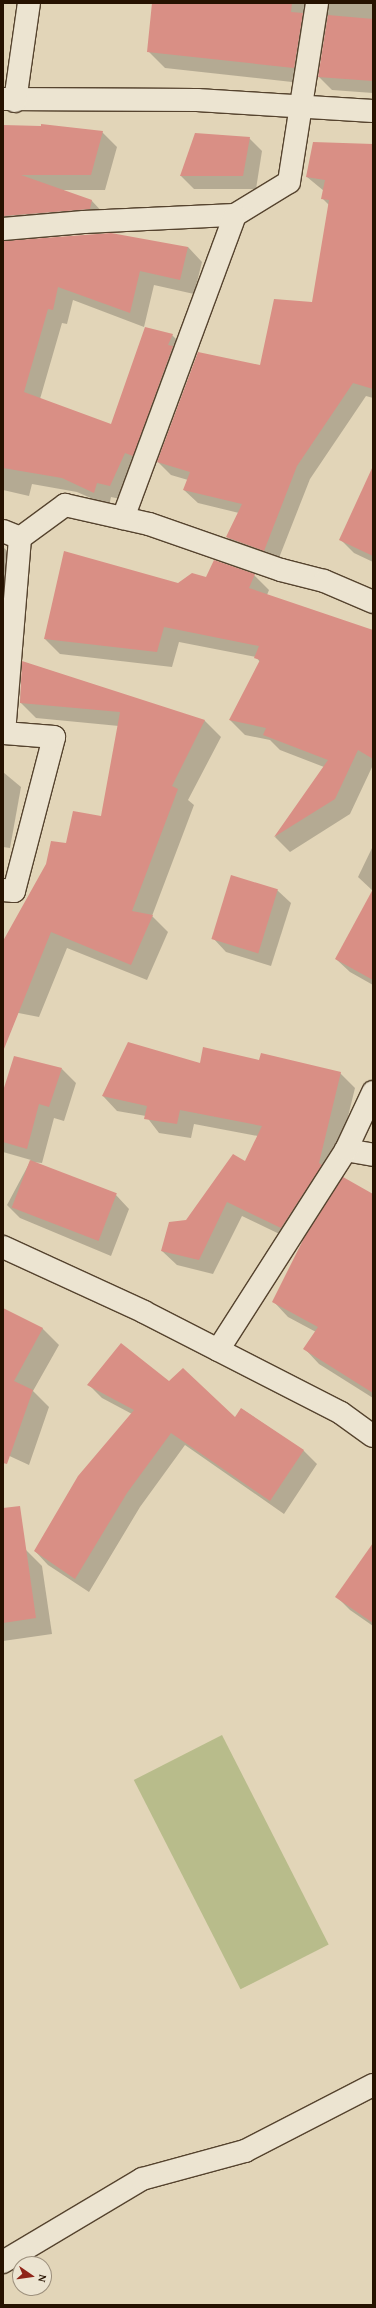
<!DOCTYPE html>
<style>
body{margin:0}
#map{position:relative;width:376px;height:2308px;overflow:hidden;background:#e2d5b8;font-family:"Gentium Book Plus",serif}
div>[style]{position:absolute}
.green>*{inset:0;background:#b8bc8b;transform-origin:0 0}
.shadow>*{inset:0;background:#0003}
.building>*{inset:0;background:#d98f85;transform-origin:0 0}
.roads{filter:drop-shadow(1px 0 #55432e) drop-shadow(-1px 0 #55432e) drop-shadow(0 1px #55432e) drop-shadow(0 -1px #55432e)}
.minor>*{height:22px;margin:-11px;padding:0 11px;transform-origin:11px;border-radius:11px;background:#ece4d1}
span{translate:-50% -50%;white-space:nowrap;text-align:center;line-height:1.15;-webkit-text-stroke:4px #ece4d1;paint-order:stroke}
.frame{position:absolute;inset:0;border:4px solid #261200;pointer-events:none}
.north{position:absolute;left:12px;top:2256px;width:40px;height:40px;box-sizing:border-box;background:#ece4d1;border:1px solid #9d907d;border-radius:50%;rotate:103deg;font-size:11px;font-weight:700;line-height:16px;text-align:center;color:#261200}
.north::after{content:'';display:block;margin:auto;width:14px;height:18px;background:#8f2418;clip-path:polygon(50% 0,100% 100%,50% 72%,0 100%)}
</style>
<div id="map">
<div class="green">
<div style="left:222px;top:1735px;width:235px;height:99px;rotate:63deg"></div>
</div>
<div class="shadow">
<div style="clip-path:polygon(154px 3px,304px 3px,320px 20px,310px 84px,165px 68px,148px 51px)"></div>
<div style="clip-path:polygon(329px 3px,373px 3px,373px 93px,332px 90px,319px 77px)"></div>
<div style="clip-path:polygon(3px 126px,102px 132px,117px 147px,105px 190px,59px 190px,92px 201px,106px 216px,6px 239px,6px 242px,188px 247px,202px 262px,194px 294px,154px 285px,144px 327px,73px 300px,67px 324px,62px 323px,40px 399px,111px 425px,172px 335px,186px 349px,125px 500px,111px 497px,109px 506px,77px 492px,32px 484px,29px 496px,3px 490px)"></div>
<div style="clip-path:polygon(249px 138px,262px 151px,256px 189px,194px 189px,181px 176px)"></div>
<div style="clip-path:polygon(373px 145px,373px 398px,366px 396px,310px 479px,277px 563px,240px 550px,227px 537px,239px 513px,198px 503px,184px 490px,188px 480px,171px 475px,158px 462px,260px 366px,313px 303px,329px 205px,322px 198px,324px 191px,307px 177px)"></div>
<div style="clip-path:polygon(373px 487px,373px 562px,354px 553px,341px 540px)"></div>
<div style="clip-path:polygon(3px 547px,16px 559px,3px 654px)"></div>
<div style="clip-path:polygon(254px 575px,269px 590px,267px 595px,373px 631px,373px 765px,350px 814px,290px 852px,275px 837px,324px 767px,280px 750px,270px 740px,245px 735px,230px 720px,260px 662px,256px 657px,179px 642px,172px 667px,60px 654px,45px 639px,178px 584px)"></div>
<div style="clip-path:polygon(23px 662px,205px 721px,221px 737px,188px 800px,194px 805px,152px 916px,168px 932px,147px 980px,67px 948px,39px 1017px,3px 1010px,3px 943px,67px 844px,102px 817px,119px 726px,36px 718px,20px 702px)"></div>
<div style="clip-path:polygon(3px 772px,21px 787px,10px 848px,3px 847px)"></div>
<div style="clip-path:polygon(373px 846px,373px 985px,350px 972px,336px 959px,373px 891px,358px 877px)"></div>
<div style="clip-path:polygon(277px 890px,291px 903px,271px 966px,226px 952px,213px 938px)"></div>
<div style="clip-path:polygon(260px 1061px,340px 1073px,355px 1088px,333px 1178px,296px 1242px,242px 1216px,213px 1274px,177px 1265px,162px 1251px,246px 1162px,258px 1136px,194px 1124px,191px 1138px,159px 1133px,146px 1116px,117px 1111px,103px 1096px,200px 1064px)"></div>
<div style="clip-path:polygon(62px 1069px,76px 1083px,64px 1121px,54px 1118px,42px 1163px,32px 1162px,116px 1195px,129px 1209px,111px 1256px,20px 1218px,7px 1205px,31px 1160px,3px 1152px,3px 1094px)"></div>
<div style="clip-path:polygon(373px 1196px,373px 1398px,319px 1364px,305px 1349px,316px 1332px,288px 1317px,274px 1302px)"></div>
<div style="clip-path:polygon(3px 1314px,42px 1328px,59px 1345px,33px 1391px,49px 1407px,29px 1465px,3px 1453px)"></div>
<div style="clip-path:polygon(169px 1382px,235px 1418px,242px 1409px,304px 1451px,317px 1464px,284px 1514px,185px 1445px,140px 1507px,89px 1592px,48px 1565px,35px 1551px,132px 1414px,102px 1398px,89px 1385px)"></div>
<div style="clip-path:polygon(373px 1544px,373px 1626px,350px 1610px,337px 1597px)"></div>
<div style="clip-path:polygon(26px 1550px,42px 1566px,52px 1634px,3px 1641px,3px 1554px)"></div>
</div>
<div class="building">
<div style="clip-path:polygon(152px 3px,292px 3px,291px 12px,303px 13px,294px 68px,147px 52px)"></div>
<div style="clip-path:polygon(328px 15px,373px 19px,373px 81px,318px 77px)"></div>
<div style="clip-path:polygon(41px 124px,103px 131px,91px 175px,21px 175px,92px 200px,90px 209px,3px 216px,3px 125px,41px 126px)"></div>
<div style="clip-path:polygon(195px 133px,250px 137px,243px 176px,180px 176px)"></div>
<div style="clip-path:polygon(313px 142px,373px 144px,373px 389px,353px 383px,297px 466px,264px 551px,226px 537px,242px 504px,183px 490px,190px 472px,157px 462px,198px 352px,260px 365px,274px 299px,312px 302px,329px 200px,321px 199px,325px 180px,306px 177px)"></div>
<div style="clip-path:polygon(111px 233px,188px 247px,180px 280px,140px 271px,130px 313px,58px 287px,53px 310px,48px 309px,24px 392px,111px 424px,145px 327px,173px 334px,168px 345px,173px 346px,133px 456px,125px 453px,110px 486px,97px 483px,94px 493px,62px 478px,3px 468px,3px 241px)"></div>
<div style="clip-path:polygon(373px 466px,373px 556px,339px 540px)"></div>
<div style="clip-path:polygon(64px 551px,178px 583px,192px 573px,206px 577px,214px 560px,255px 574px,249px 588px,373px 630px,373px 759px,358px 750px,335px 799px,274px 837px,328px 760px,263px 735px,266px 728px,229px 720px,260px 660px,254px 658px,259px 646px,164px 627px,157px 652px,44px 639px)"></div>
<div style="clip-path:polygon(22px 661px,205px 720px,172px 786px,178px 789px,132px 911px,153px 915px,131px 965px,51px 932px,4px 1049px,3px 941px,46px 864px,51px 841px,66px 843px,73px 811px,101px 816px,120px 712px,20px 703px)"></div>
<div style="left:231px;top:875px;width:49px;height:67px;rotate:17deg"></div>
<div style="clip-path:polygon(373px 889px,373px 980px,335px 959px)"></div>
<div style="clip-path:polygon(128px 1042px,200px 1063px,203px 1047px,259px 1060px,261px 1053px,341px 1072px,319px 1163px,322px 1165px,281px 1228px,227px 1202px,199px 1260px,161px 1251px,169px 1222px,186px 1220px,233px 1154px,245px 1161px,262px 1126px,180px 1110px,177px 1124px,144px 1119px,147px 1106px,102px 1096px)"></div>
<div style="clip-path:polygon(14px 1056px,62px 1068px,49px 1107px,39px 1104px,27px 1149px,3px 1142px,3px 1091px)"></div>
<div style="left:30px;top:1160px;width:93px;height:51px;rotate:21deg"></div>
<div style="clip-path:polygon(343px 1177px,373px 1194px,373px 1393px,303px 1349px,318px 1327px,272px 1302px,304px 1238px)"></div>
<div style="clip-path:polygon(3px 1308px,43px 1328px,14px 1381px,33px 1390px,7px 1464px,3px 1463px)"></div>
<div style="clip-path:polygon(121px 1343px,169px 1381px,183px 1368px,235px 1417px,241px 1408px,304px 1450px,270px 1501px,171px 1433px,127px 1493px,75px 1579px,34px 1551px,78px 1476px,134px 1410px,87px 1385px)"></div>
<div style="clip-path:polygon(20px 1506px,36px 1618px,3px 1623px,3px 1508px)"></div>
<div style="clip-path:polygon(373px 1543px,373px 1623px,335px 1597px)"></div>
</div>
<div class="roads">
<div class="minor">
<div style="left:3px;top:99px;width:194px;rotate:0.3deg"></div>
<div style="left:197px;top:100px;width:176px;rotate:3.6deg"></div>
<div style="left:15px;top:101px;width:99px;rotate:-81.9deg"></div>
<div style="left:3px;top:229px;width:81px;rotate:-4.9deg"></div>
<div style="left:84px;top:222px;width:151px;rotate:-2.7deg"></div>
<div style="left:235px;top:215px;width:63px;rotate:-31.4deg"></div>
<div style="left:289px;top:182px;width:181px;rotate:-81.1deg"></div>
<div style="left:123px;top:518px;width:323px;rotate:-69.7deg"></div>
<div style="left:3px;top:531px;width:18px;rotate:22deg"></div>
<div style="left:20px;top:538px;width:56px;rotate:-36.3deg"></div>
<div style="left:65px;top:505px;width:86px;rotate:12.7deg"></div>
<div style="left:149px;top:524px;width:140px;rotate:19.2deg"></div>
<div style="left:281px;top:570px;width:44px;rotate:14.3deg"></div>
<div style="left:324px;top:581px;width:53px;rotate:23.2deg"></div>
<div style="left:3px;top:890px;width:11px;rotate:5deg"></div>
<div style="left:14px;top:891px;width:159px;rotate:-75.4deg"></div>
<div style="left:54px;top:737px;width:50px;rotate:-175.4deg"></div>
<div style="left:4px;top:733px;width:196px;rotate:-85.3deg"></div>
<div style="left:346px;top:1150px;width:27px;rotate:10deg"></div>
<div style="left:3px;top:1247px;width:155px;rotate:24.7deg"></div>
<div style="left:144px;top:1312px;width:221px;rotate:27.1deg"></div>
<div style="left:341px;top:1413px;width:39px;rotate:36deg"></div>
<div style="left:218px;top:1350px;width:237px;rotate:-57.4deg"></div>
<div style="left:346px;top:1150px;width:64px;rotate:-65deg"></div>
<div style="left:3px;top:2262px;width:162px;rotate:-30.8deg"></div>
<div style="left:142px;top:2179px;width:107px;rotate:-15.2deg"></div>
<div style="left:245px;top:2151px;width:144px;rotate:-27.3deg"></div>
</div>
</div>
<div class="frame"></div>
<div class="north">N</div>
</div>
